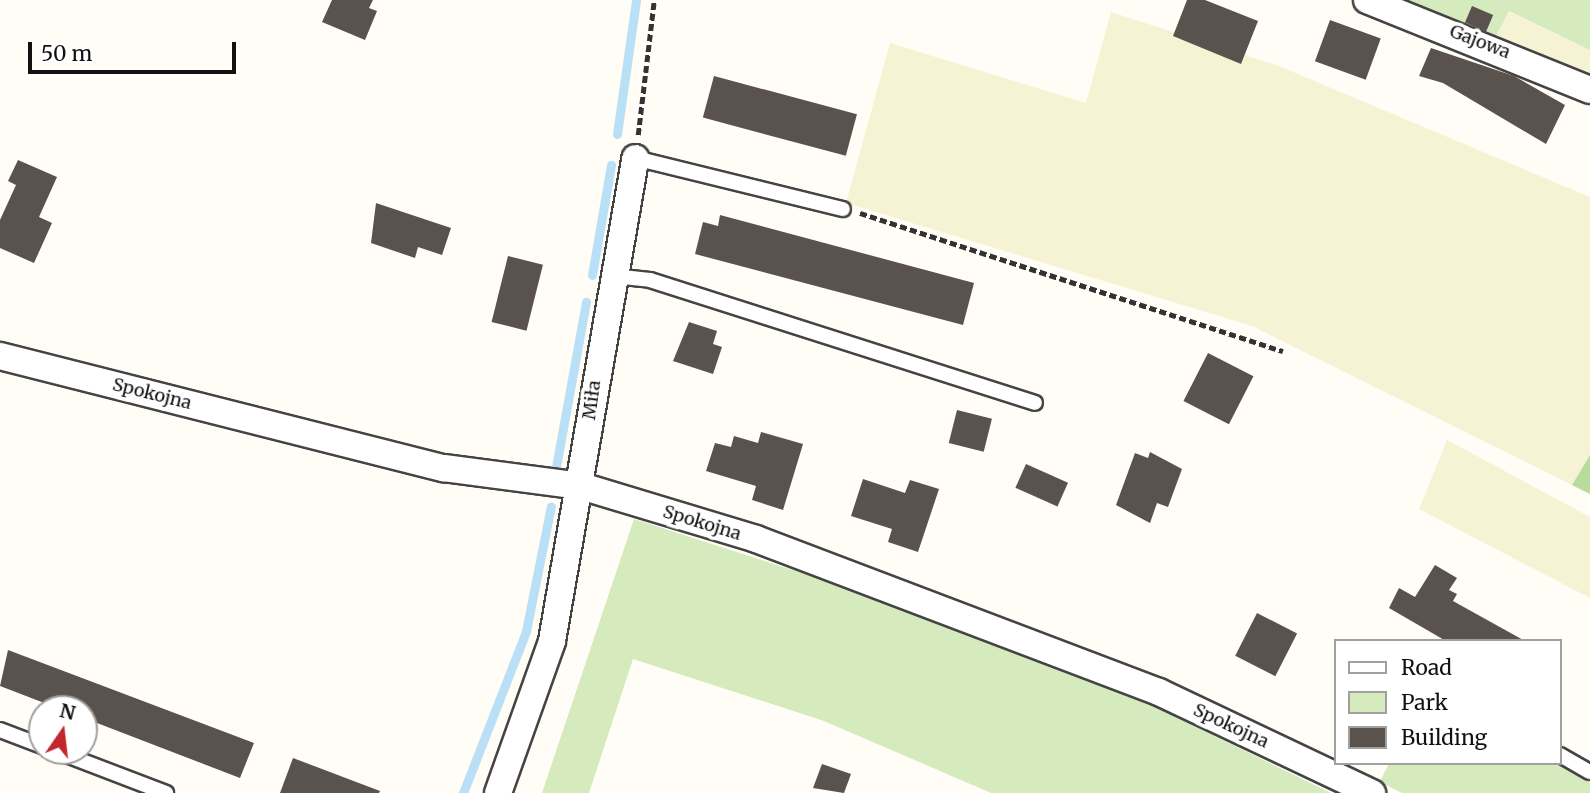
<!DOCTYPE html>
<meta charset="utf-8">
<style>
body{margin:0}
#map{position:relative;width:1590px;height:793px;overflow:hidden;background:#fffdf5;font-family:Merriweather,serif}
div>[style]{position:absolute}
.farmland>*{inset:0;background:#f6f3d4}
.green>*{inset:0;background:#d5ebbd}
.forest>*{inset:0;background:#b9dc9c}
.stream>*{height:9px;margin:-4.5px;padding:0 4.5px;transform-origin:4.5px;border-radius:4.5px;background:#b9e0f7}
.building>*{inset:0;background:#5a524d;transform-origin:0 0}
.path>*{height:4.5px;margin-top:-2.25px;transform-origin:0;background:repeating-linear-gradient(90deg,#333 0 7px,transparent 0 10.5px)}
.roads{filter:drop-shadow(2px 0 #444) drop-shadow(-2px 0 #444) drop-shadow(0 2px #444) drop-shadow(0 -2px #444)}
.service>*{height:14px;margin:-7px;padding:0 7px;transform-origin:7px;border-radius:7px;background:#fff}
.minor>*{height:26px;margin:-13px;padding:0 13px;transform-origin:13px;border-radius:13px;background:#fff}
span{translate:-50% -50%;white-space:nowrap;text-align:center;line-height:1.15;-webkit-text-stroke:7px #fff;paint-order:stroke}
.street-label{font-size:18px;color:#111}
.legend{position:absolute;left:1334px;top:639px;width:228px;height:126px;box-sizing:border-box;background:#fff;border:2px solid #a0a0a0;margin:0;padding:9px 12px;list-style:none;font-size:21px;color:#111}
.legend li{display:flex;align-items:center;gap:14px;height:35px}
.legend b{width:35px;border:2px solid #a0a0a0}
.north{position:absolute;left:28px;top:695px;width:70px;height:70px;box-sizing:border-box;background:#fff;border:2px solid #a0a0a0;border-radius:50%;rotate:14deg;font-size:19px;font-weight:700;line-height:28px;text-align:center;color:#111}
.north::after{content:'';display:block;margin:auto;width:24px;height:32px;background:#c4262e;clip-path:polygon(50% 0,100% 100%,50% 72%,0 100%)}
.scale{position:absolute;left:28px;top:42px;width:208px;height:32px;box-sizing:border-box;border:4px solid #111;border-top:0;padding-left:9px;font-size:21px;line-height:24px;white-space:nowrap;color:#111;-webkit-text-stroke:5px #fff;paint-order:stroke}
</style>
<div id="map">
<div class="farmland">
<div style="clip-path:polygon(1508px 11px,1590px 50px,1590px 81px,1495px 38px)"></div>
<div style="clip-path:polygon(1111px 12px,1279px 66px,1590px 197px,1590px 455px,1572px 485px,1252px 326px,846px 203px,890px 43px,1086px 103px)"></div>
<div style="clip-path:polygon(1447px 440px,1590px 517px,1590px 598px,1419px 509px)"></div>
</div>
<div class="green">
<div style="clip-path:polygon(1398px 0,1590px 0,1590px 50px,1509px 11px,1495px 38px)"></div>
<div style="clip-path:polygon(634px 519px,892px 602px,1157px 708px,1331px 793px,991px 793px,824px 721px,633px 659px,589px 793px,542px 793px)"></div>
<div style="clip-path:polygon(1389px 763px,1554px 763px,1590px 783px,1590px 793px,1402px 793px,1380px 782px)"></div>
</div>
<div class="forest">
<div style="clip-path:polygon(1590px 455px,1590px 494px,1572px 485px)"></div>
</div>
<div class="stream">
<div style="left:617px;top:134px;width:135px;rotate:-81.9deg"></div>
<div style="left:592px;top:275px;width:112px;rotate:-80.2deg"></div>
<div style="left:556px;top:467px;width:168px;rotate:-79.7deg"></div>
<div style="left:463px;top:793px;width:174px;rotate:-68.7deg"></div>
<div style="left:526px;top:631px;width:127px;rotate:-78.7deg"></div>
</div>
<div class="building">
<div style="clip-path:polygon(332px 0,373px 0,369px 8px,377px 11px,365px 40px,322px 22px)"></div>
<div style="clip-path:polygon(1187px 0,1205px 0,1258px 21px,1241px 64px,1173px 36px)"></div>
<div style="left:1472px;top:6px;width:23px;height:18px;rotate:23deg"></div>
<div style="left:1330px;top:20px;width:54px;height:44px;rotate:20deg"></div>
<div style="clip-path:polygon(1431px 48px,1514px 76px,1565px 105px,1546px 144px,1443px 83px,1419px 76px)"></div>
<div style="left:714px;top:76px;width:148px;height:43px;rotate:15deg"></div>
<div style="clip-path:polygon(18px 160px,57px 177px,39px 217px,52px 223px,34px 263px,0 248px,0 220px,16px 185px,8px 181px)"></div>
<div style="clip-path:polygon(376px 203px,451px 228px,442px 255px,418px 247px,415px 258px,371px 243px)"></div>
<div style="clip-path:polygon(720px 215px,974px 283px,963px 325px,695px 254px,703px 222px,718px 226px)"></div>
<div style="left:508px;top:256px;width:36px;height:68px;rotate:14deg"></div>
<div style="clip-path:polygon(689px 322px,717px 331px,713px 344px,722px 347px,713px 374px,673px 361px)"></div>
<div style="left:1208px;top:353px;width:51px;height:54px;rotate:27deg"></div>
<div style="left:957px;top:410px;width:36px;height:34px;rotate:14deg"></div>
<div style="clip-path:polygon(761px 432px,803px 444px,783px 510px,752px 500px,756px 486px,706px 471px,715px 443px,731px 447px,734px 436px,758px 443px)"></div>
<div style="clip-path:polygon(1150px 452px,1182px 469px,1168px 507px,1157px 503px,1150px 523px,1116px 505px,1135px 453px,1148px 458px)"></div>
<div style="left:1026px;top:464px;width:46px;height:26px;rotate:24deg"></div>
<div style="clip-path:polygon(863px 479px,905px 493px,910px 480px,939px 489px,918px 552px,888px 542px,892px 529px,851px 516px)"></div>
<div style="clip-path:polygon(1435px 565px,1457px 578px,1449px 590px,1457px 594px,1453px 601px,1525px 641px,1446px 641px,1389px 608px,1399px 588px,1415px 597px)"></div>
<div style="left:1257px;top:613px;width:45px;height:48px;rotate:27deg"></div>
<div style="clip-path:polygon(8px 650px,254px 743px,240px 778px,84px 718px,84px 709px,60px 709px,0 686px)"></div>
<div style="clip-path:polygon(293px 758px,380px 791px,379px 793px,280px 793px)"></div>
<div style="clip-path:polygon(822px 764px,851px 774px,844px 793px,813px 788px)"></div>
</div>
<div class="path">
<div style="left:638px;top:135px;width:136px;rotate:-83.2deg"></div>
<div style="left:860px;top:213px;width:445px;rotate:18.1deg"></div>
</div>
<div class="roads">
<div class="service">
<div style="left:635px;top:158px;width:214px;rotate:13.8deg"></div>
<div style="left:613px;top:276px;width:37px;rotate:6deg"></div>
<div style="left:650px;top:280px;width:404px;rotate:17.7deg"></div>
<div style="left:0;top:730px;width:45px;rotate:20.9deg"></div>
<div style="left:56px;top:751px;width:118px;rotate:20.9deg"></div>
<div style="left:1560px;top:755px;width:34px;rotate:30deg"></div>
</div>
<div class="minor">
<div style="left:1367px;top:0;width:240px;rotate:22deg"></div>
<div style="left:0;top:356px;width:458px;rotate:14.2deg"></div>
<div style="left:444px;top:468px;width:138px;rotate:7.5deg"></div>
<div style="left:581px;top:486px;width:183px;rotate:16.8deg"></div>
<div style="left:756px;top:539px;width:431px;rotate:20.8deg"></div>
<div style="left:1159px;top:692px;width:236px;rotate:25.4deg"></div>
<div style="left:498px;top:793px;width:161px;rotate:-70.4deg"></div>
<div style="left:552px;top:641px;width:490px;rotate:-80.2deg"></div>
</div>
</div>
<div class="street-label">
<span style="left:1480px;top:42px;rotate:21deg">Gajowa</span>
<span style="left:152px;top:394px;rotate:14deg">Spokojna</span>
<span style="left:592px;top:400px;rotate:-82deg">Miła</span>
<span style="left:702px;top:523px;rotate:17deg">Spokojna</span>
<span style="left:1231px;top:726px;rotate:25deg">Spokojna</span>
</div>
<ul class="legend">
<li><b style="height:9px;background:#fff"></b>Road</li>
<li><b style="height:19px;background:#d5ebbd"></b>Park</li>
<li><b style="height:19px;background:#5a524d"></b>Building</li>
</ul>
<div class="north">N</div>
<div class="scale">50 m</div>
</div>
